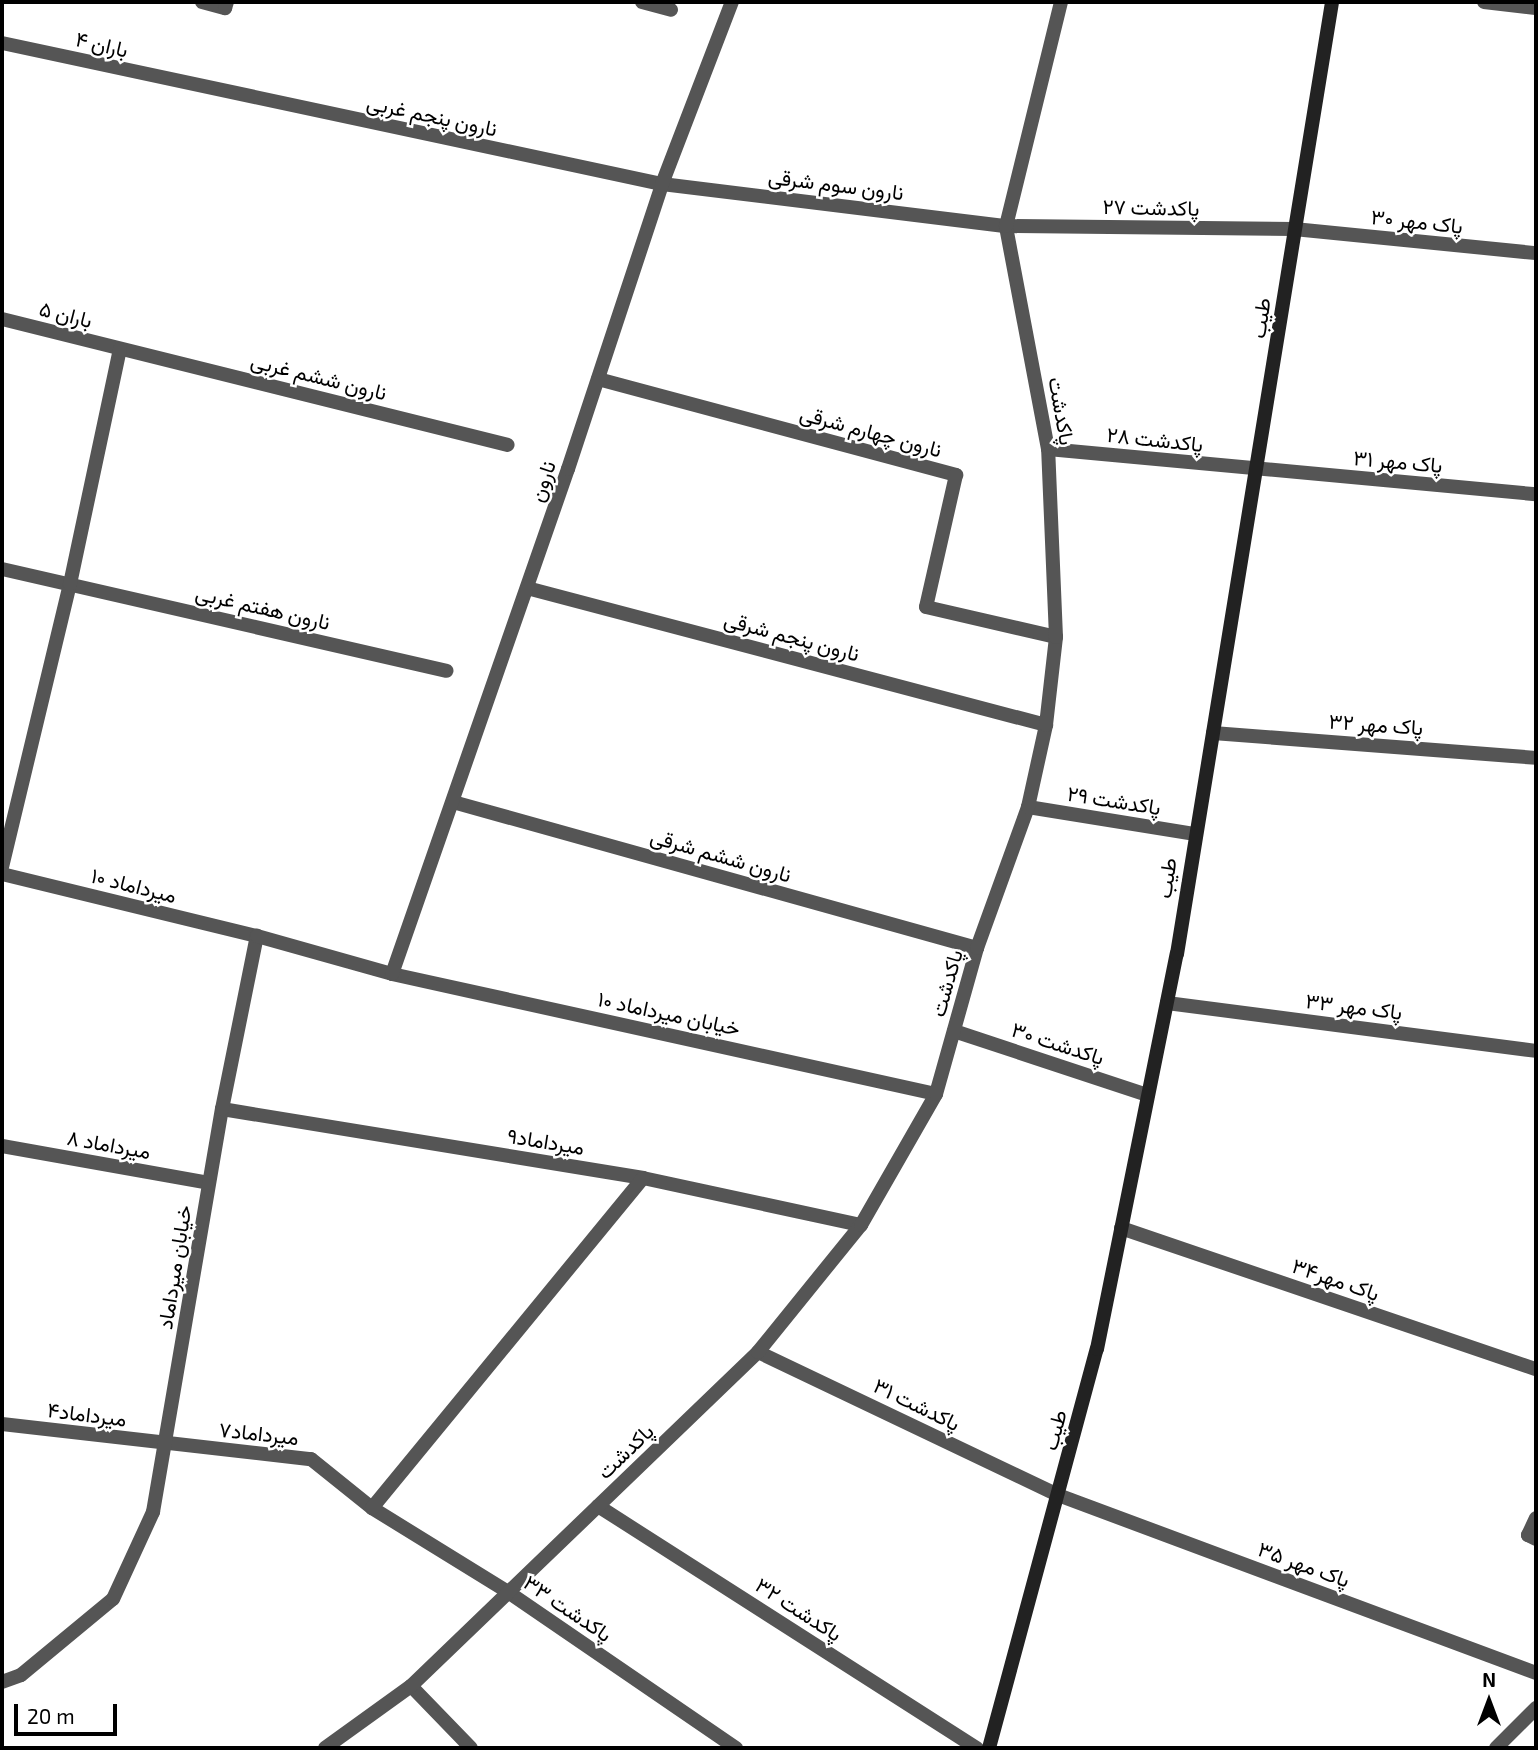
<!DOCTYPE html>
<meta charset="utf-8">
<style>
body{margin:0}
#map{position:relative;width:1538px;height:1750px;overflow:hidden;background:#fff;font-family:"Exo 2",Vazirmatn,sans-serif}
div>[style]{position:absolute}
.minor>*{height:14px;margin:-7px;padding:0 7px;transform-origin:7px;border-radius:7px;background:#555}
.tertiary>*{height:14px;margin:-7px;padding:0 7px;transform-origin:7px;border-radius:7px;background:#555}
.secondary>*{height:14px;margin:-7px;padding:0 7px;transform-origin:7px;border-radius:7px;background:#222}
span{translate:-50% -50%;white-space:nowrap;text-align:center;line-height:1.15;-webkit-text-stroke:5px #fff;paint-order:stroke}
.street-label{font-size:21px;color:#000}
.frame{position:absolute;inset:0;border:4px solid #000;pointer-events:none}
.north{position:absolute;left:1454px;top:1666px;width:70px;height:70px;-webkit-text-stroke:5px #fff;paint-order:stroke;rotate:0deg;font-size:19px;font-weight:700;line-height:28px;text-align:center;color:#000}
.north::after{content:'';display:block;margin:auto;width:24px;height:32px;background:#000;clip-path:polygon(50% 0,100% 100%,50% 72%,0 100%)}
.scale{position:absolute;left:14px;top:1704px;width:103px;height:32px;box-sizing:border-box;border:4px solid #000;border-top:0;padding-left:9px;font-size:21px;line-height:24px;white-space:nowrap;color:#000;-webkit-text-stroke:5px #fff;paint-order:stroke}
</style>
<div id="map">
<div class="minor">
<div style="left:202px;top:2px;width:24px;rotate:15deg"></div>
<div style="left:225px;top:8px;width:6px;rotate:-72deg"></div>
<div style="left:642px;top:2px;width:30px;rotate:15deg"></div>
<div style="left:1484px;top:2px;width:52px;rotate:6.6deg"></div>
<div style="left:2px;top:43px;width:675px;rotate:12.06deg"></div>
<div style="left:662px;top:184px;width:347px;rotate:7deg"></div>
<div style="left:1006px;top:226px;width:288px;rotate:0.6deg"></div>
<div style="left:1294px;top:229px;width:243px;rotate:5.7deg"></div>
<div style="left:2px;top:319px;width:521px;rotate:13.98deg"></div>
<div style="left:598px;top:379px;width:371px;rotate:15deg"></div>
<div style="left:956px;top:475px;width:135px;rotate:102.8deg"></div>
<div style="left:926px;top:607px;width:133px;rotate:13deg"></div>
<div style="left:1048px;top:449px;width:490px;rotate:5.3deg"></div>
<div style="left:2px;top:569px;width:456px;rotate:12.9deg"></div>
<div style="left:527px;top:588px;width:537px;rotate:14.79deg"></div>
<div style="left:1213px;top:733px;width:324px;rotate:4.4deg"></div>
<div style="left:453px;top:802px;width:544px;rotate:15.57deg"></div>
<div style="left:1028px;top:807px;width:168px;rotate:9.2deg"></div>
<div style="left:2px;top:867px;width:291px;rotate:-76.5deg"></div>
<div style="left:70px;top:584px;width:240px;rotate:-78deg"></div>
<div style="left:2px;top:874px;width:262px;rotate:13.7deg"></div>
<div style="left:392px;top:974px;width:557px;rotate:12.44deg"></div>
<div style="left:1167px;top:1003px;width:372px;rotate:7.4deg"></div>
<div style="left:954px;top:1031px;width:204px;rotate:18.3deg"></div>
<div style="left:222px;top:1109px;width:427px;rotate:9.3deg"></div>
<div style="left:643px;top:1178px;width:223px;rotate:12.2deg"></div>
<div style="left:2px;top:1146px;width:210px;rotate:10.1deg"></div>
<div style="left:1121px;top:1228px;width:438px;rotate:18.8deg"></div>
<div style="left:758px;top:1352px;width:332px;rotate:25.5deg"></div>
<div style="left:1058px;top:1495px;width:510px;rotate:20.42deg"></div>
<div style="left:2px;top:1424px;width:311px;rotate:6.5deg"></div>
<div style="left:311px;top:1459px;width:78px;rotate:38.8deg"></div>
<div style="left:372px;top:1508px;width:163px;rotate:31.7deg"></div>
<div style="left:511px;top:1594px;width:273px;rotate:34.4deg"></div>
<div style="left:598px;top:1506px;width:450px;rotate:32.6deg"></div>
<div style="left:372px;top:1508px;width:427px;rotate:-50.6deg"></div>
<div style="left:1536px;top:1518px;width:19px;rotate:115deg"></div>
<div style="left:1528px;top:1535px;width:9px;rotate:27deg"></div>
<div style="left:411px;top:1686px;width:86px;rotate:45.9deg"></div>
<div style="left:325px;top:1748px;width:106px;rotate:-35.8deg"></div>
<div style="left:411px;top:1686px;width:482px;rotate:-43.9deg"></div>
<div style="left:758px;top:1352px;width:164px;rotate:-51deg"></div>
<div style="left:861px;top:1225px;width:151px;rotate:-60.2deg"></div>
<div style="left:936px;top:1094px;width:152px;rotate:-74.3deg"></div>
<div style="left:977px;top:948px;width:150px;rotate:-70.1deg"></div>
<div style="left:1028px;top:807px;width:84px;rotate:-77.6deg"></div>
<div style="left:1046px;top:725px;width:89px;rotate:-83.5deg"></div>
<div style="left:1056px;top:637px;width:188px;rotate:-92.4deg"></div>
<div style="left:1048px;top:449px;width:227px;rotate:-100.7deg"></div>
<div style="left:1006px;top:226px;width:231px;rotate:-76.2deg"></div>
<div style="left:1496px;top:1748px;width:57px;rotate:-45deg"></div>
</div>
<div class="tertiary">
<div style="left:2px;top:1682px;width:20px;rotate:-20deg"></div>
<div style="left:21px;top:1675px;width:119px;rotate:-39.6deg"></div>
<div style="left:113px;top:1599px;width:96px;rotate:-65.3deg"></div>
<div style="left:153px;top:1512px;width:409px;rotate:-80.3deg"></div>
<div style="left:222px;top:1109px;width:177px;rotate:-78.6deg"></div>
<div style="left:257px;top:936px;width:140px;rotate:15.7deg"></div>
<div style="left:392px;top:974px;width:535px;rotate:-70.79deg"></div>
<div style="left:568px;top:469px;width:300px;rotate:-71.7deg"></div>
<div style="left:662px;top:184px;width:195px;rotate:-69deg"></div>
</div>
<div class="secondary">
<div style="left:989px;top:1748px;width:413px;rotate:-74.9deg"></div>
<div style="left:1097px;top:1349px;width:403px;rotate:-78.6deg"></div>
<div style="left:1177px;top:954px;width:965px;rotate:-80.75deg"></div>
</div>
<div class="street-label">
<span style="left:102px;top:44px;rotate:13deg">باران ۴</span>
<span style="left:432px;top:115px;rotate:12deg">نارون پنجم غربی</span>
<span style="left:836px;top:184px;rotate:7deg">نارون سوم شرقی</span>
<span style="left:1151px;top:207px;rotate:1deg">پاکدشت ۲۷</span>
<span style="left:1417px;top:221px;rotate:6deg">پاک مهر ۳۰</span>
<span style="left:66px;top:314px;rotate:14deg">باران ۵</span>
<span style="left:1260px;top:318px;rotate:-82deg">طیب</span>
<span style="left:319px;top:376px;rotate:14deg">نارون ششم غربی</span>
<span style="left:1062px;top:411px;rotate:80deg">پاکدشت</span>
<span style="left:871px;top:431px;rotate:15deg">نارون چهارم شرقی</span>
<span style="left:1155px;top:439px;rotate:6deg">پاکدشت ۲۸</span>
<span style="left:1398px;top:461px;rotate:5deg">پاک مهر ۳۱</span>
<span style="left:542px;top:481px;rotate:-71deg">نارون</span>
<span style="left:263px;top:607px;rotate:13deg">نارون هفتم غربی</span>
<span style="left:792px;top:636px;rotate:15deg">نارون پنجم شرقی</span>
<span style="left:1376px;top:724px;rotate:4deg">پاک مهر ۳۲</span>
<span style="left:1114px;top:800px;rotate:9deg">پاکدشت ۲۹</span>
<span style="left:721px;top:855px;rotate:16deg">نارون ششم شرقی</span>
<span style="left:1166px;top:878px;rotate:-82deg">طیب</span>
<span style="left:134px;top:885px;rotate:14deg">میرداماد ۱۰</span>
<span style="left:946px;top:983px;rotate:-74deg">پاکدشت</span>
<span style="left:1354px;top:1006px;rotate:7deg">پاک مهر ۳۳</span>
<span style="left:669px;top:1013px;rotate:12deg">۱۰ خیابان میرداماد</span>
<span style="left:1058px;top:1043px;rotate:18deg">پاکدشت ۳۰</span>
<span style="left:546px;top:1141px;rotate:9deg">میرداماد۹</span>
<span style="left:109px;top:1144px;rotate:10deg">میرداماد ۸</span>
<span style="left:174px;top:1267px;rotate:-81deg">خیابان میرداماد</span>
<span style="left:1336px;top:1279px;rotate:19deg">پاک مهر۳۴</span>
<span style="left:917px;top:1404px;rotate:26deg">پاکدشت ۳۱</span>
<span style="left:87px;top:1414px;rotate:7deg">میرداماد۴</span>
<span style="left:1054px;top:1430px;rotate:-75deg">طیب</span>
<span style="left:259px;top:1433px;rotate:6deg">میرداماد۷</span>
<span style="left:625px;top:1451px;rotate:-44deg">پاکدشت</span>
<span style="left:1304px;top:1564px;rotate:20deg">پاک مهر ۳۵</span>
<span style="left:568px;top:1608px;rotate:34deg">پاکدشت ۳۳</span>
<span style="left:799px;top:1609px;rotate:33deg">پاکدشت ۳۲</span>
</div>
<div class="frame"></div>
<div class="north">N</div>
<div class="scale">20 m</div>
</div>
